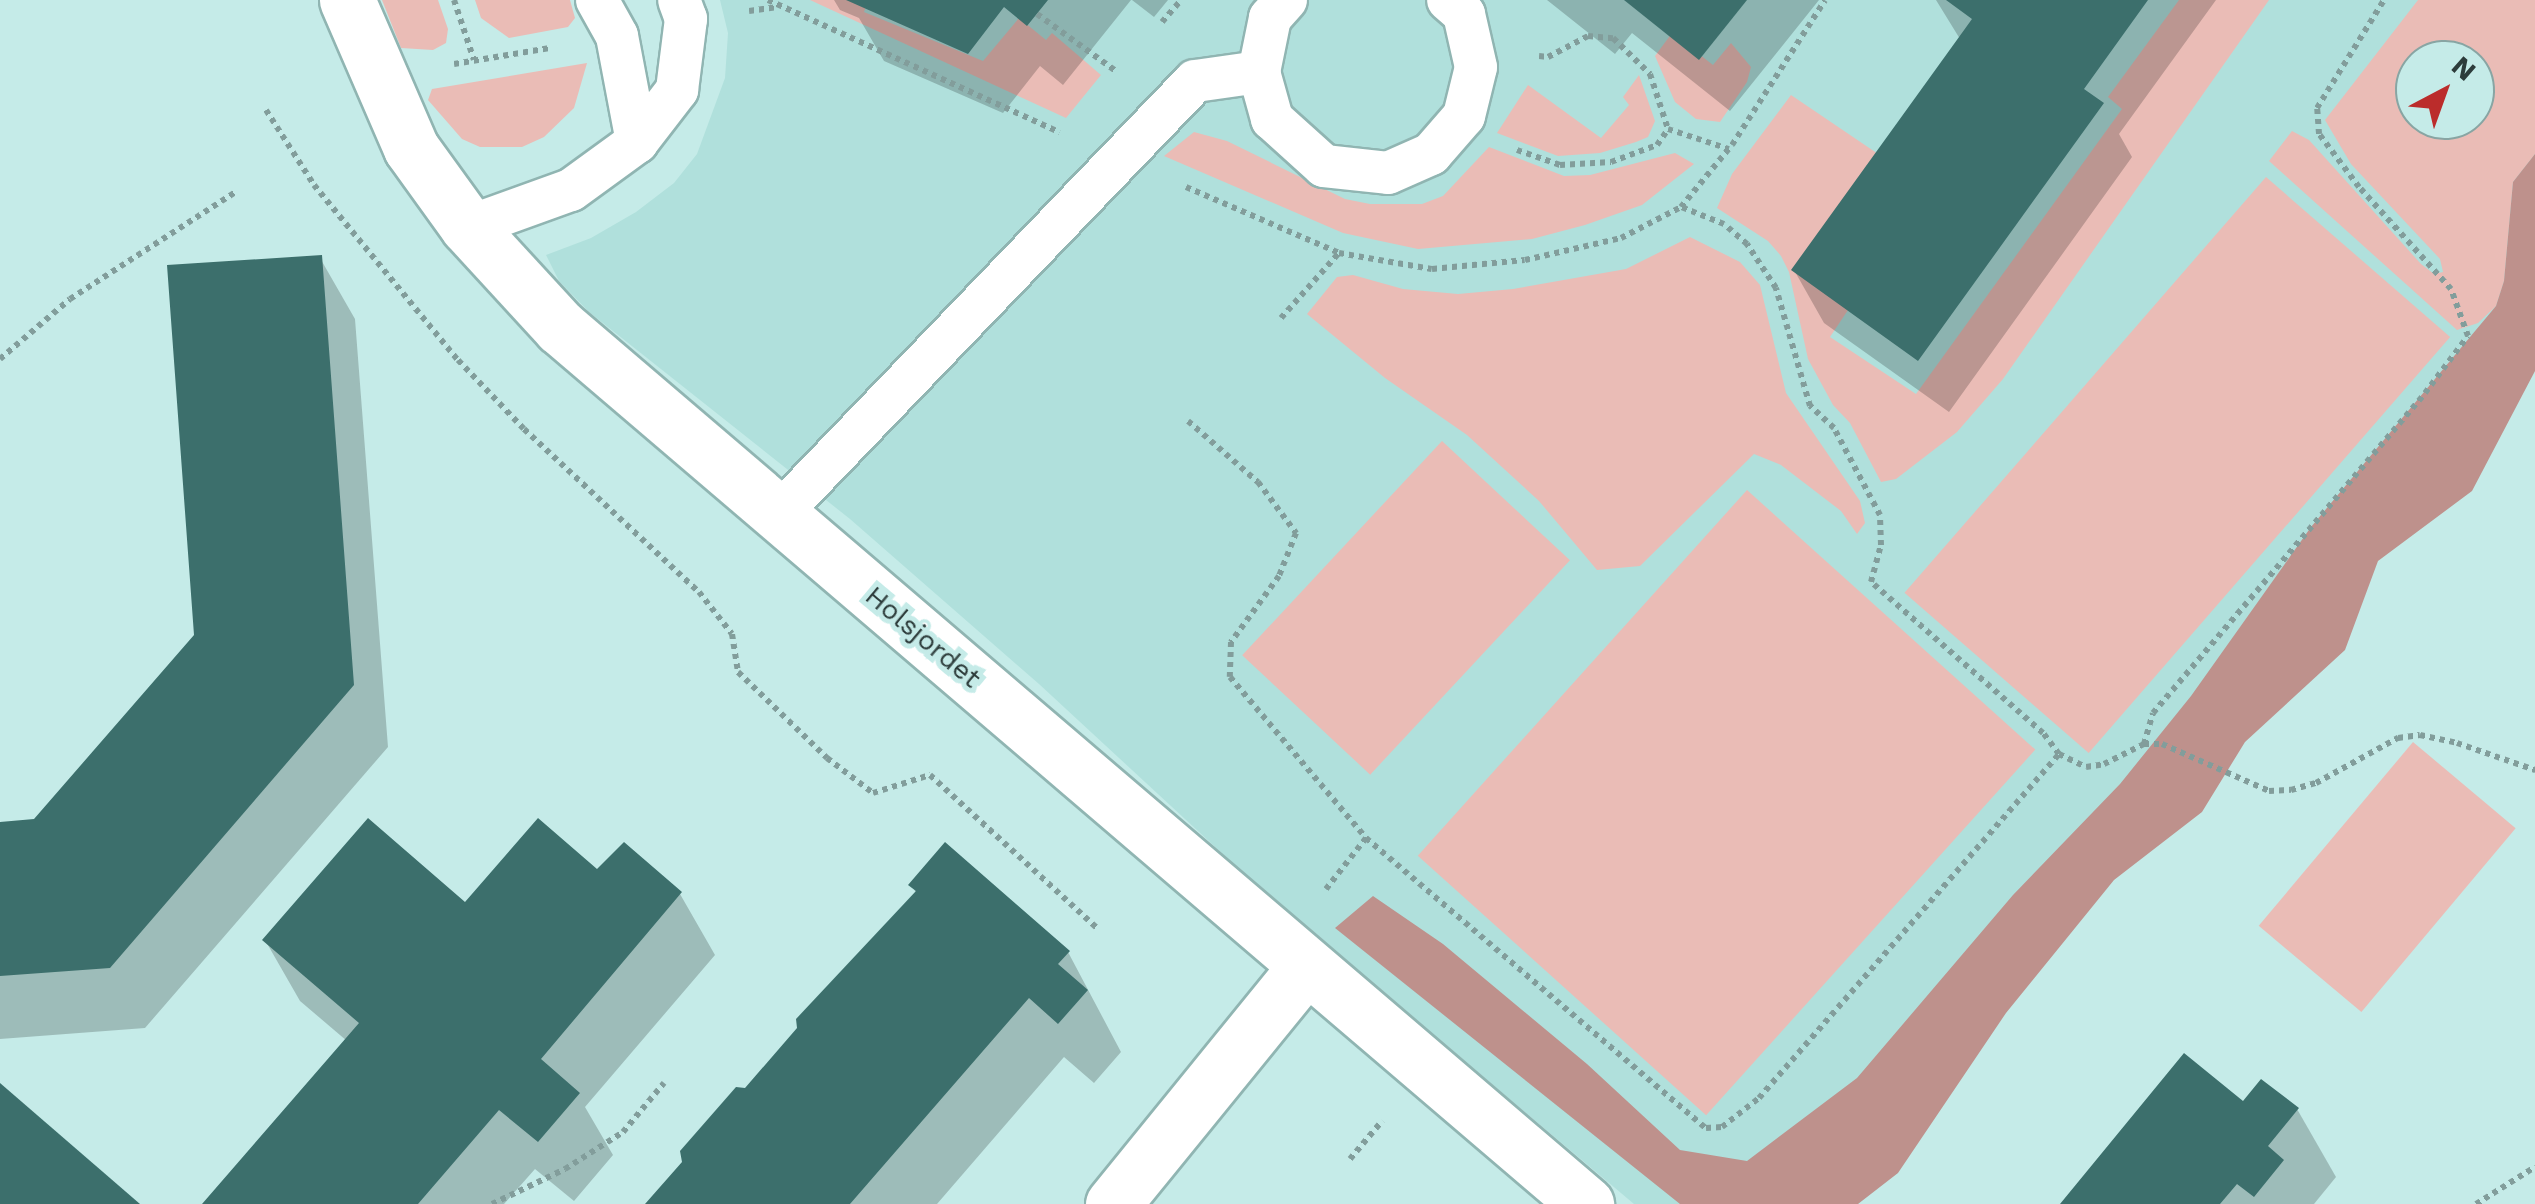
<!DOCTYPE html>
<style>
body{margin:0}
#map{position:relative;width:2535px;height:1204px;overflow:hidden;background:#c5ebe8;font-family:"Work Sans",sans-serif}
div>[style]{position:absolute}
.built>*{inset:0;background:#b0e0dc}
.green>*{inset:0;background:#eabcb6;transform-origin:0 0}
.forest>*{inset:0;background:#be918c}
.shadow>*{inset:0;background:#0003}
.building>*{inset:0;background:#3c6f6c}
.path>*{height:6px;margin-top:-3px;transform-origin:0;background:repeating-linear-gradient(90deg,#829d9b 0 5px,transparent 0 10px)}
.roads{filter:drop-shadow(2px 0 #90b5b2) drop-shadow(-2px 0 #90b5b2) drop-shadow(0 2px #90b5b2) drop-shadow(0 -2px #90b5b2)}
.service>*{height:42px;margin:-21px;padding:0 21px;transform-origin:21px;border-radius:21px;background:#fff}
.minor>*{height:55px;margin:-27.5px;padding:0 27.5px;transform-origin:27.5px;border-radius:27.5px;background:#fff}
span{translate:-50% -50%;white-space:nowrap;text-align:center;line-height:1.15;-webkit-text-stroke:10px #c5ebe8;paint-order:stroke}
.street-label{font-size:28px;color:#2d3c3b}
.north{position:absolute;left:2395px;top:40px;width:100px;height:100px;box-sizing:border-box;background:#c5ebe8;border:2px solid #88a5a3;border-radius:50%;rotate:41deg;font-size:28px;font-weight:700;line-height:40px;text-align:center;color:#2d3c3b}
.north::after{content:'';display:block;margin:auto;width:35px;height:45px;background:#bb2c2b;clip-path:polygon(50% 0,100% 100%,50% 72%,0 100%)}
</style>
<div id="map">
<div class="built">
<div style="clip-path:polygon(evenodd,720px 0,2535px 0,2535px 307px,1794px 1204px,1634px 1204px,1265px 893px,1039px 684px,850px 519px,589px 312px,559px 281px,546px 255px,591px 238px,636px 212px,674px 183px,697px 154px,725px 78px,728px 33px,720px 0,2415px 60px,2475px 60px,2475px 120px,2415px 120px,2415px 60px)"></div>
</div>
<div class="green">
<div style="clip-path:polygon(382px 0,438px 0,448px 29px,446px 43px,433px 50px,401px 48px)"></div>
<div style="clip-path:polygon(475px 0,570px 0,575px 18px,568px 27px,509px 38px,481px 18px)"></div>
<div style="clip-path:polygon(810px 0,868px 0,864px 12px,983px 61px,1019px 18px,1046px 40px,1052px 33px,1101px 75px,1066px 118px)"></div>
<div style="clip-path:polygon(2179px 0,2269px 0,2003px 379px,1957px 432px,1896px 479px,1881px 482px,1850px 423px,1833px 405px,1808px 359px,1789px 272px,1781px 256px,1768px 241px,1717px 208px,1732px 174px,1791px 95px,1887px 160px,1850px 307px,1830px 337px,1916px 394px,2122px 109px,2108px 97px)"></div>
<div style="clip-path:polygon(evenodd,2418px 0,2535px 0,2535px 154px,2513px 182px,2504px 281px,2496px 306px,2478px 323px,2457px 330px,2269px 161px,2292px 131px,2309px 140px,2421px 264px,2434px 274px,2443px 272px,2440px 259px,2351px 164px,2325px 120px,2418px 0,2415px 60px,2475px 60px,2475px 120px,2415px 120px,2415px 60px)"></div>
<div style="clip-path:polygon(1672px 33px,1713px 65px,1731px 43px,1751px 67px,1747px 82px,1720px 122px,1696px 119px,1675px 102px,1655px 56px)"></div>
<div style="clip-path:polygon(587px 63px,574px 108px,544px 137px,522px 147px,480px 147px,462px 139px,428px 100px,432px 89px)"></div>
<div style="clip-path:polygon(1639px 75px,1655px 121px,1648px 137px,1636px 142px,1600px 153px,1558px 156px,1497px 133px,1528px 85px,1601px 138px,1629px 105px,1623px 97px)"></div>
<div style="clip-path:polygon(1194px 132px,1227px 141px,1345px 199px,1370px 204px,1422px 204px,1443px 196px,1489px 147px,1564px 176px,1590px 175px,1675px 153px,1694px 164px,1642px 205px,1585px 225px,1532px 239px,1418px 249px,1343px 233px,1164px 156px)"></div>
<div style="left:2266px;top:177px;width:244px;height:551px;rotate:41deg"></div>
<div style="clip-path:polygon(1690px 237px,1740px 262px,1760px 285px,1786px 393px,1860px 501px,1865px 523px,1857px 534px,1841px 511px,1781px 465px,1754px 454px,1640px 566px,1597px 570px,1539px 501px,1467px 435px,1385px 378px,1307px 314px,1337px 277px,1353px 275px,1403px 289px,1458px 294px,1513px 289px,1626px 269px)"></div>
<div style="left:1442px;top:441px;width:175px;height:293px;rotate:43deg"></div>
<div style="left:1747px;top:490px;width:388px;height:492px;rotate:42deg"></div>
<div style="left:2413px;top:742px;width:134px;height:240px;rotate:40deg"></div>
</div>
<div class="forest">
<div style="clip-path:polygon(2535px 154px,2535px 371px,2472px 491px,2378px 561px,2345px 650px,2245px 742px,2202px 812px,2114px 880px,2006px 1013px,1898px 1173px,1858px 1204px,1680px 1204px,1335px 928px,1373px 896px,1443px 944px,1587px 1064px,1680px 1150px,1747px 1161px,1857px 1078px,2013px 895px,2120px 784px,2191px 696px,2311px 527px,2496px 306px,2504px 281px,2513px 182px)"></div>
</div>
<div class="shadow">
<div style="clip-path:polygon(834px 0,1131px 0,1063px 85px,1040px 66px,1003px 113px,884px 61px,859px 18px,840px 10px)"></div>
<div style="clip-path:polygon(1132px 0,1168px 0,1154px 17px)"></div>
<div style="clip-path:polygon(1547px 0,1819px 0,1730px 111px,1632px 33px,1615px 54px)"></div>
<div style="clip-path:polygon(1936px 0,2216px 0,2119px 134px,2132px 157px,1949px 412px,1824px 323px,1794px 270px,1960px 39px)"></div>
<div style="clip-path:polygon(320px 258px,355px 319px,388px 747px,145px 1028px,0 1039px,0 825px,36px 822px,197px 636px)"></div>
<div style="clip-path:polygon(597px 873px,680px 894px,715px 955px,585px 1107px,613px 1155px,574px 1201px,535px 1169px,504px 1204px,205px 1204px,347px 1041px,300px 1001px,265px 940px,465px 906px)"></div>
<div style="clip-path:polygon(911px 885px,1068px 952px,1121px 1052px,1094px 1083px,1064px 1057px,937px 1204px,648px 1204px,917px 894px)"></div>
<div style="clip-path:polygon(2243px 1104px,2297px 1109px,2336px 1177px,2314px 1204px,2064px 1204px)"></div>
</div>
<div class="building">
<div style="clip-path:polygon(846px 0,1048px 0,1027px 26px,1004px 7px,968px 54px)"></div>
<div style="clip-path:polygon(1624px 0,1747px 0,1699px 60px)"></div>
<div style="clip-path:polygon(1946px 0,2148px 0,2084px 89px,2104px 103px,1918px 361px,1791px 270px,1972px 19px)"></div>
<div style="clip-path:polygon(322px 255px,354px 685px,110px 968px,0 976px,0 822px,34px 819px,194px 635px,167px 265px)"></div>
<div style="clip-path:polygon(368px 818px,465px 902px,538px 818px,597px 869px,624px 842px,682px 892px,541px 1059px,580px 1093px,538px 1142px,499px 1110px,418px 1204px,202px 1204px,359px 1023px,262px 940px)"></div>
<div style="clip-path:polygon(945px 842px,1070px 951px,1058px 964px,1088px 990px,1058px 1024px,1029px 998px,850px 1204px,645px 1204px,682px 1162px,680px 1151px,736px 1087px,745px 1088px,797px 1028px,796px 1019px,916px 891px,908px 885px)"></div>
<div style="clip-path:polygon(2184px 1053px,2243px 1101px,2261px 1079px,2299px 1108px,2268px 1146px,2284px 1160px,2254px 1197px,2237px 1184px,2220px 1204px,2060px 1204px)"></div>
<div style="clip-path:polygon(0 1083px,140px 1204px,0 1204px)"></div>
</div>
<div class="path">
<div style="left:454px;top:0;width:63px;rotate:71.6deg"></div>
<div style="left:768px;top:0;width:320px;rotate:24.4deg"></div>
<div style="left:749px;top:11px;width:27px;rotate:-8deg"></div>
<div style="left:1037px;top:14px;width:99px;rotate:35.9deg"></div>
<div style="left:1162px;top:22px;width:29px;rotate:-49deg"></div>
<div style="left:1539px;top:56px;width:9px;rotate:6deg"></div>
<div style="left:1548px;top:57px;width:45px;rotate:-27.7deg"></div>
<div style="left:1588px;top:36px;width:25px;rotate:5deg"></div>
<div style="left:1613px;top:38px;width:52px;rotate:44.2deg"></div>
<div style="left:1650px;top:74px;width:58px;rotate:71.9deg"></div>
<div style="left:1668px;top:129px;width:64px;rotate:18.2deg"></div>
<div style="left:454px;top:64px;width:97px;rotate:-9.5deg"></div>
<div style="left:266px;top:110px;width:89px;rotate:57.4deg"></div>
<div style="left:314px;top:185px;width:227px;rotate:50.6deg"></div>
<div style="left:458px;top:360px;width:95px;rotate:46.3deg"></div>
<div style="left:524px;top:429px;width:239px;rotate:43deg"></div>
<div style="left:699px;top:592px;width:53px;rotate:51.8deg"></div>
<div style="left:732px;top:634px;width:38px;rotate:81deg"></div>
<div style="left:738px;top:672px;width:124px;rotate:44deg"></div>
<div style="left:827px;top:758px;width:58px;rotate:37.3deg"></div>
<div style="left:873px;top:793px;width:60px;rotate:-17.5deg"></div>
<div style="left:930px;top:775px;width:229px;rotate:42.5deg"></div>
<div style="left:1517px;top:150px;width:46px;rotate:19.2deg"></div>
<div style="left:1560px;top:165px;width:51px;rotate:-3.4deg"></div>
<div style="left:1611px;top:162px;width:49px;rotate:-20.3deg"></div>
<div style="left:1657px;top:145px;width:19px;rotate:-55deg"></div>
<div style="left:1186px;top:187px;width:167px;rotate:23.3deg"></div>
<div style="left:1339px;top:253px;width:94px;rotate:9.8deg"></div>
<div style="left:1432px;top:269px;width:93px;rotate:-5.5deg"></div>
<div style="left:1525px;top:260px;width:98px;rotate:-12.9deg"></div>
<div style="left:1621px;top:238px;width:68px;rotate:-27.3deg"></div>
<div style="left:1681px;top:207px;width:80px;rotate:-50.6deg"></div>
<div style="left:1732px;top:145px;width:172px;rotate:-57.3deg"></div>
<div style="left:1281px;top:318px;width:87px;rotate:-48.3deg"></div>
<div style="left:0;top:359px;width:92px;rotate:-40.6deg"></div>
<div style="left:70px;top:299px;width:199px;rotate:-32.9deg"></div>
<div style="left:1188px;top:421px;width:93px;rotate:41.1deg"></div>
<div style="left:1258px;top:482px;width:64px;rotate:53.3deg"></div>
<div style="left:1296px;top:533px;width:46px;rotate:111.6deg"></div>
<div style="left:1279px;top:576px;width:82px;rotate:126deg"></div>
<div style="left:1231px;top:642px;width:35px;rotate:92deg"></div>
<div style="left:1230px;top:677px;width:211px;rotate:49.8deg"></div>
<div style="left:1366px;top:838px;width:65px;rotate:128.1deg"></div>
<div style="left:2144px;top:744px;width:32px;rotate:-74deg"></div>
<div style="left:2153px;top:713px;width:420px;rotate:-49.6deg"></div>
<div style="left:2425px;top:393px;width:71px;rotate:-53deg"></div>
<div style="left:2468px;top:336px;width:50px;rotate:-109.9deg"></div>
<div style="left:2451px;top:289px;width:137px;rotate:-132deg"></div>
<div style="left:2359px;top:187px;width:66px;rotate:-127deg"></div>
<div style="left:2319px;top:134px;width:26px;rotate:-94deg"></div>
<div style="left:2317px;top:108px;width:127px;rotate:-58.2deg"></div>
<div style="left:2059px;top:754px;width:30px;rotate:26deg"></div>
<div style="left:2086px;top:767px;width:18px;rotate:-9deg"></div>
<div style="left:2104px;top:764px;width:45px;rotate:-26.6deg"></div>
<div style="left:2144px;top:744px;width:18px"></div>
<div style="left:2162px;top:744px;width:117px;rotate:23.7deg"></div>
<div style="left:2269px;top:791px;width:22px;rotate:-3deg"></div>
<div style="left:2291px;top:790px;width:26px;rotate:-16deg"></div>
<div style="left:2316px;top:783px;width:94px;rotate:-28.8deg"></div>
<div style="left:2398px;top:738px;width:22px;rotate:-8deg"></div>
<div style="left:2420px;top:735px;width:38px;rotate:12deg"></div>
<div style="left:2457px;top:743px;width:83px;rotate:19.1deg"></div>
<div style="left:1366px;top:838px;width:447px;rotate:40.5deg"></div>
<div style="left:1706px;top:1128px;width:16px;rotate:-4deg"></div>
<div style="left:1722px;top:1127px;width:47px;rotate:-38.1deg"></div>
<div style="left:1759px;top:1098px;width:456px;rotate:-48.9deg"></div>
<div style="left:2059px;top:754px;width:26px;rotate:-127deg"></div>
<div style="left:2043px;top:733px;width:229px;rotate:-138.7deg"></div>
<div style="left:1871px;top:582px;width:38px;rotate:-75deg"></div>
<div style="left:1881px;top:545px;width:30px;rotate:-92deg"></div>
<div style="left:1880px;top:515px;width:98px;rotate:-117.9deg"></div>
<div style="left:1834px;top:428px;width:33px;rotate:-137deg"></div>
<div style="left:1810px;top:406px;width:123px;rotate:-106.1deg"></div>
<div style="left:1776px;top:288px;width:53px;rotate:-123.4deg"></div>
<div style="left:1747px;top:244px;width:30px;rotate:-139deg"></div>
<div style="left:1724px;top:224px;width:46px;rotate:-158.4deg"></div>
<div style="left:1350px;top:1159px;width:50px;rotate:-49.9deg"></div>
<div style="left:492px;top:1204px;width:81px;rotate:-25.6deg"></div>
<div style="left:565px;top:1169px;width:69px;rotate:-32.5deg"></div>
<div style="left:623px;top:1132px;width:64px;rotate:-50.1deg"></div>
<div style="left:2476px;top:1204px;width:70px;rotate:-32.1deg"></div>
</div>
<div class="roads">
<div class="service">
<div style="left:597px;top:0;width:41px;rotate:60.9deg"></div>
<div style="left:617px;top:36px;width:108px;rotate:79.3deg"></div>
<div style="left:1286px;top:0;width:24px;rotate:132deg"></div>
<div style="left:1270px;top:18px;width:55px;rotate:101.5deg"></div>
<div style="left:1259px;top:72px;width:49px;rotate:74.5deg"></div>
<div style="left:1272px;top:119px;width:70px;rotate:42.1deg"></div>
<div style="left:1324px;top:166px;width:64px;rotate:6.2deg"></div>
<div style="left:1388px;top:173px;width:47px;rotate:-23.8deg"></div>
<div style="left:1431px;top:154px;width:50px;rotate:-49deg"></div>
<div style="left:1464px;top:116px;width:50px;rotate:-76.2deg"></div>
<div style="left:1476px;top:67px;width:54px;rotate:-102.8deg"></div>
<div style="left:1464px;top:14px;width:21px;rotate:-139deg"></div>
<div style="left:468px;top:227px;width:109px;rotate:-19.8deg"></div>
<div style="left:571px;top:190px;width:82px;rotate:-36deg"></div>
<div style="left:637px;top:142px;width:66px;rotate:-52.4deg"></div>
<div style="left:677px;top:90px;width:72px;rotate:-82.8deg"></div>
<div style="left:686px;top:19px;width:20px;rotate:-110deg"></div>
<div style="left:777px;top:516px;width:603px;rotate:-46.14deg"></div>
<div style="left:1195px;top:81px;width:65px;rotate:-8deg"></div>
</div>
<div class="minor">
<div style="left:347px;top:0;width:161px;rotate:66.6deg"></div>
<div style="left:411px;top:148px;width:97px;rotate:54.2deg"></div>
<div style="left:468px;top:227px;width:136px;rotate:47.4deg"></div>
<div style="left:560px;top:327px;width:1350px;rotate:40.52deg"></div>
<div style="left:1113px;top:1204px;width:304px;rotate:-50.9deg"></div>
</div>
</div>
<div class="street-label">
<span style="left:923px;top:637px;rotate:40deg">Holsjordet</span>
</div>
<div class="north">N</div>
</div>
